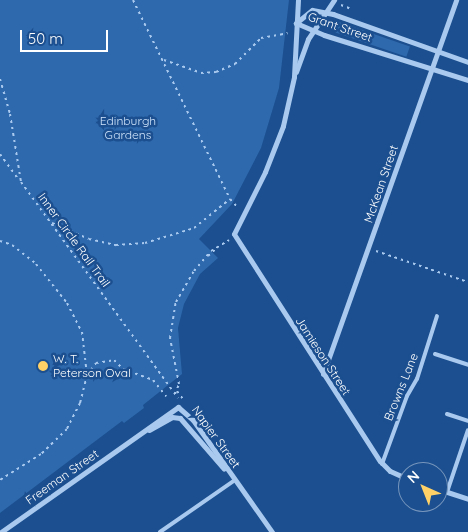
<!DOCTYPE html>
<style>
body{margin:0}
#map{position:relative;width:468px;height:532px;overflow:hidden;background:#1b4f8f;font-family:Quicksand,sans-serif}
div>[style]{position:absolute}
.green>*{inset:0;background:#2e69ad;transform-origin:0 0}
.path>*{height:2px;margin-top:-1px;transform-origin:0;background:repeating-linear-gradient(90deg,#a9c9ee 0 2.5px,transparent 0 6.5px)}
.lane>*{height:4px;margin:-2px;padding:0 2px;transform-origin:2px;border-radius:2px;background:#a9c9ee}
.street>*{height:5px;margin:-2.5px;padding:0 2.5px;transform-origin:2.5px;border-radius:2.5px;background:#a9c9ee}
.dots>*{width:14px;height:14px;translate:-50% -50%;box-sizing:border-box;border:2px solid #1b4f8f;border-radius:50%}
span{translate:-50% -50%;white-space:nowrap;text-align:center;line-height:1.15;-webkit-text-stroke:5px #1b4f8f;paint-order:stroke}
.street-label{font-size:12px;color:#fff}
.park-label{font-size:12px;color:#cfe3fa}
.poi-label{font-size:12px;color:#fff}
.left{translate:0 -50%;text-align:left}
.north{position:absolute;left:398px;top:462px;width:50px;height:50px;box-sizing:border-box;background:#1b4f8f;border:1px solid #7695bc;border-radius:50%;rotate:316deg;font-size:14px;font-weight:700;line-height:20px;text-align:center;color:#fff}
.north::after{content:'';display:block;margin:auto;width:18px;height:22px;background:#ffd166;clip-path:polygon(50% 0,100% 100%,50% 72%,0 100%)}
.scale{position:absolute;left:20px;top:30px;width:88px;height:22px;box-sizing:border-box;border:2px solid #fff;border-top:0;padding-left:6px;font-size:15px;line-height:18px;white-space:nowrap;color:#fff;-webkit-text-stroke:4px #1b4f8f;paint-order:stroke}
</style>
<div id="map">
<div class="green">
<div style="clip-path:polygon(0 0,289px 0,279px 88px,261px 148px,232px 204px,199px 239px,218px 258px,200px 274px,184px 304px,178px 328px,182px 374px,143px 405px,144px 408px,124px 423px,122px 421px,0 513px)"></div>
<div style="left:339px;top:22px;width:75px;height:11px;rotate:19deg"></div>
</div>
<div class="path">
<div style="left:133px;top:0;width:221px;rotate:64deg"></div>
<div style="left:230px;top:199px;width:12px;rotate:48deg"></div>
<div style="left:341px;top:5px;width:9px;rotate:21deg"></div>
<div style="left:164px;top:60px;width:39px;rotate:19deg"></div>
<div style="left:201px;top:73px;width:15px;rotate:-4deg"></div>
<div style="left:216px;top:72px;width:21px;rotate:-23deg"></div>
<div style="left:235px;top:64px;width:37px;rotate:-45deg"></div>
<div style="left:261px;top:38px;width:27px;rotate:-10deg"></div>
<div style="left:0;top:79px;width:36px;rotate:74deg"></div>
<div style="left:10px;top:114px;width:69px;rotate:80.8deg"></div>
<div style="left:21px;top:182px;width:267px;rotate:54deg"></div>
<div style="left:0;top:154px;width:32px;rotate:54deg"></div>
<div style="left:52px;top:223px;width:40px;rotate:23.4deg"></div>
<div style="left:89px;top:239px;width:28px;rotate:13deg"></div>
<div style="left:116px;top:245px;width:29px;rotate:-4deg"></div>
<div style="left:145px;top:243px;width:51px;rotate:-17deg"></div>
<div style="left:194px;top:228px;width:46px;rotate:-38.9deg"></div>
<div style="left:0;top:241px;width:13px;rotate:18deg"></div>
<div style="left:12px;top:245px;width:31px;rotate:38deg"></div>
<div style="left:36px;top:264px;width:50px;rotate:51.5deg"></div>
<div style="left:67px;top:303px;width:33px;rotate:63deg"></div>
<div style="left:82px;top:332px;width:43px;rotate:83.4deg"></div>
<div style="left:87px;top:375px;width:29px;rotate:104deg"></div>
<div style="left:80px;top:403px;width:29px;rotate:117deg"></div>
<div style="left:67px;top:429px;width:36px;rotate:136deg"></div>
<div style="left:41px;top:454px;width:49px;rotate:147.6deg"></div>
<div style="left:376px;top:251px;width:97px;rotate:18.6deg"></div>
<div style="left:208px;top:256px;width:13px;rotate:-42deg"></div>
<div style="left:87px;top:375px;width:15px;rotate:-53deg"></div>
<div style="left:96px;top:363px;width:18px;rotate:-9deg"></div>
<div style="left:114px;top:360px;width:13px;rotate:45deg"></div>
<div style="left:123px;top:369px;width:32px;rotate:20deg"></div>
<div style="left:153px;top:380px;width:21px;rotate:51deg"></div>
<div style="left:177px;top:391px;width:10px;rotate:53deg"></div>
<div style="left:175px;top:394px;width:11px;rotate:-68deg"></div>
<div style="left:179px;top:384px;width:47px;rotate:-101.1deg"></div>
<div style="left:170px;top:338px;width:36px;rotate:-81deg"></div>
<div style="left:176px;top:302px;width:36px;rotate:-60deg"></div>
<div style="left:194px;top:271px;width:26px;rotate:-50deg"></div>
<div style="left:211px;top:251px;width:21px;rotate:-31deg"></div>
</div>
<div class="lane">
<div style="left:435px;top:354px;width:35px;rotate:18deg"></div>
<div style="left:447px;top:414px;width:22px;rotate:18deg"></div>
<div style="left:382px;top:464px;width:72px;rotate:-69.8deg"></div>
<div style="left:407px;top:396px;width:20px;rotate:-60deg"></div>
<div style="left:417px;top:379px;width:66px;rotate:-72.4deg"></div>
<div style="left:447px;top:492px;width:65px;rotate:-71.3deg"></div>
<div style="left:160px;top:532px;width:91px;rotate:-34.7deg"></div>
</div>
<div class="street">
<div style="left:298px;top:0;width:77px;rotate:93deg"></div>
<div style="left:294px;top:77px;width:50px;rotate:102.7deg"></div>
<div style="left:283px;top:126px;width:49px;rotate:111.4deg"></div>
<div style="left:265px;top:172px;width:69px;rotate:116.6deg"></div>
<div style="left:234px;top:234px;width:270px;rotate:57.3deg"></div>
<div style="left:380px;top:461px;width:14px;rotate:45deg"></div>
<div style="left:390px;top:471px;width:20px;rotate:24deg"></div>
<div style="left:468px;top:62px;width:143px;rotate:-160.4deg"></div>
<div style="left:333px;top:14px;width:21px;rotate:-169deg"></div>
<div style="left:312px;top:10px;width:21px;rotate:141deg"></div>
<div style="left:296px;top:23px;width:30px;rotate:23deg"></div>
<div style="left:324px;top:35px;width:151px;rotate:17.4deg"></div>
<div style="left:296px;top:72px;width:35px;rotate:-70deg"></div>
<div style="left:308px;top:39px;width:47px;rotate:-56.3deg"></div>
<div style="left:323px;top:374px;width:397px;rotate:-70.4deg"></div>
<div style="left:149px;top:430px;width:26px;rotate:-29deg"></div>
<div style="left:172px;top:417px;width:8px;rotate:7deg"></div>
<div style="left:180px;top:418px;width:67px;rotate:49.2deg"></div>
<div style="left:438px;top:489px;width:32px;rotate:18deg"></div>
<div style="left:1px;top:532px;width:217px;rotate:-35.2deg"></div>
<div style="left:178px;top:407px;width:20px;rotate:41deg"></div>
<div style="left:193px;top:420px;width:137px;rotate:54.8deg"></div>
</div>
<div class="dots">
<div style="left:43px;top:366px;background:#ffd166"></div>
</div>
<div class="street-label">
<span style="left:340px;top:27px;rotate:19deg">Grant Street</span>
<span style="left:381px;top:184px;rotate:-71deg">McKean Street</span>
<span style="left:74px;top:240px;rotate:54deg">Inner Circle Rail Trail</span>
<span style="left:323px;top:356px;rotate:57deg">Jamieson Street</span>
<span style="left:401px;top:387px;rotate:-68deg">Browns Lane</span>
<span style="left:216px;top:437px;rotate:54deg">Napier Street</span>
<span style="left:62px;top:477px;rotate:-35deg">Freeman Street</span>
</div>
<div class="park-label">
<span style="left:128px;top:128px">Edinburgh<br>Gardens</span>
</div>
<div class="poi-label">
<span class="left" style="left:53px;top:366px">W. T.<br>Peterson Oval</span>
</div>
<div class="north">N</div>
<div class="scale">50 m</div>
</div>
